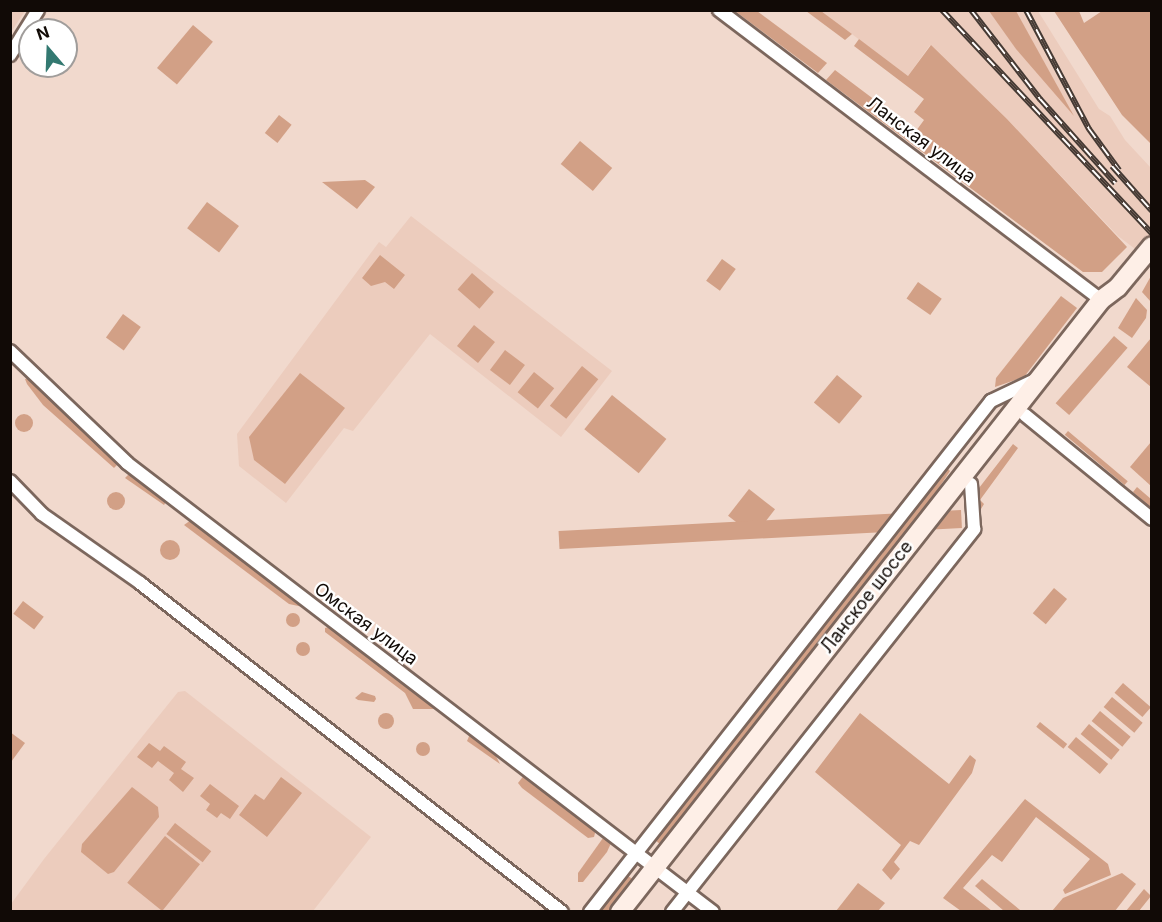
<!DOCTYPE html>
<meta charset="utf-8">
<style>
body{margin:0}
#map{position:relative;width:1162px;height:922px;overflow:hidden;background:#f1d9cd;font-family:Inter,sans-serif}
div>[style]{position:absolute}
.built>*{inset:0;background:#ecccbd}
.green>*{inset:0;background:#d2a086;transform-origin:0 0}
.round{border-radius:50%}
.roads{filter:drop-shadow(2px 0 #7c675d) drop-shadow(-2px 0 #7c675d) drop-shadow(0 2px #7c675d) drop-shadow(0 -2px #7c675d)}
.minor>*{height:12px;margin:-6px;padding:0 6px;transform-origin:6px;border-radius:6px;background:#fff}
.secondary>*{height:18px;margin:-9px;padding:0 9px;transform-origin:9px;border-radius:9px;background:#feefe7}
.rail>*{height:6px;margin-top:-3px;transform-origin:0;background:repeating-linear-gradient(90deg,#fff 0 11px,#453a34 0 22px);box-sizing:border-box;border-block:2px solid #453a34}
span{translate:-50% -50%;white-space:nowrap;text-align:center;line-height:1.15;-webkit-text-stroke:4.5px #fff;paint-order:stroke}
.street-label{font-size:18px;color:#110a06}
.frame{position:absolute;inset:0;border:12px solid #110a06;pointer-events:none}
.north{position:absolute;left:18px;top:18px;width:60px;height:60px;box-sizing:border-box;background:#fff;border:2px solid #a09d9b;border-radius:50%;rotate:341deg;font-size:16px;font-weight:700;line-height:24px;text-align:center;color:#110a06}
.north::after{content:'';display:block;margin:auto;width:21px;height:27px;background:#337971;clip-path:polygon(50% 0,100% 100%,50% 72%,0 100%)}
</style>
<div id="map">
<div class="built">
<div style="clip-path:polygon(11px 10px,25px 11px,11px 32px,10px 11px)"></div>
<div style="clip-path:polygon(821px 11px,1038px 11px,1099px 109px,1110px 116px,1125px 140px,1151px 168px,1151px 261px,1118px 236px,1007px 119px,930px 45px,908px 76px)"></div>
<div style="clip-path:polygon(411px 216px,612px 371px,561px 437px,430px 334px,353px 431px,344px 428px,286px 503px,239px 466px,237px 434px,379px 242px,386px 247px)"></div>
<div style="clip-path:polygon(185px 691px,371px 837px,313px 911px,11px 912px,11px 904px,44px 859px,178px 692px)"></div>
</div>
<div class="green">
<div style="clip-path:polygon(735px 11px,757px 11px,827px 63px,818px 73px)"></div>
<div style="clip-path:polygon(806px 11px,821px 11px,852px 34px,845px 40px)"></div>
<div style="clip-path:polygon(989px 11px,1016px 11px,1074px 116px,1016px 49px)"></div>
<div style="clip-path:polygon(1054px 11px,1079px 11px,1084px 23px,1102px 11px,1151px 11px,1151px 144px,1122px 115px)"></div>
<div style="left:193px;top:25px;width:26px;height:56px;rotate:40deg"></div>
<div style="clip-path:polygon(859px 39px,908px 76px,931px 45px,1007px 119px,1127px 247px,1102px 272px,1083px 272px,826px 80px,835px 70px,916px 131px,924px 120px,914px 112px,924px 99px,854px 46px)"></div>
<div style="left:279px;top:115px;width:16px;height:23px;rotate:38deg"></div>
<div style="left:580px;top:141px;width:42px;height:30px;rotate:40deg"></div>
<div style="clip-path:polygon(365px 180px,375px 187px,357px 209px,322px 182px)"></div>
<div style="left:207px;top:202px;width:40px;height:33px;rotate:37deg"></div>
<div style="clip-path:polygon(380px 255px,405px 275px,394px 289px,385px 282px,371px 286px,362px 278px)"></div>
<div style="left:722px;top:259px;width:17px;height:27px;rotate:36deg"></div>
<div style="left:472px;top:273px;width:29px;height:22px;rotate:41deg"></div>
<div style="clip-path:polygon(1151px 276px,1151px 302px,1142px 292px)"></div>
<div style="left:918px;top:282px;width:29px;height:20px;rotate:35deg"></div>
<div style="clip-path:polygon(1061px 296px,1077px 308px,1024px 377px,995px 387px,996px 378px)"></div>
<div style="clip-path:polygon(1136px 298px,1147px 310px,1146px 318px,1132px 338px,1118px 328px)"></div>
<div style="left:123px;top:314px;width:22px;height:29px;rotate:36deg"></div>
<div style="left:474px;top:325px;width:27px;height:27px;rotate:39deg"></div>
<div style="left:1114px;top:336px;width:18px;height:89px;rotate:41deg"></div>
<div style="clip-path:polygon(1151px 338px,1151px 387px,1127px 367px)"></div>
<div style="left:505px;top:350px;width:25px;height:25px;rotate:37deg"></div>
<div style="left:582px;top:366px;width:21px;height:51px;rotate:39deg"></div>
<div style="left:534px;top:372px;width:26px;height:26px;rotate:39deg"></div>
<div style="clip-path:polygon(300px 373px,345px 408px,285px 484px,254px 460px,249px 437px)"></div>
<div style="left:837px;top:375px;width:33px;height:36px;rotate:40deg"></div>
<div style="clip-path:polygon(30px 378px,111px 457px,117px 465px,114px 468px,43px 405px,27px 384px,25px 379px)"></div>
<div style="left:612px;top:395px;width:70px;height:44px;rotate:39deg"></div>
<div class="round" style="left:15px;top:414px;width:18px;height:18px"></div>
<div style="left:1068px;top:431px;width:78px;height:5px;rotate:40deg"></div>
<div style="clip-path:polygon(1151px 442px,1151px 486px,1130px 467px)"></div>
<div style="clip-path:polygon(1013px 444px,1018px 448px,980px 500px,984px 504px,981px 509px,977px 505px,979px 488px)"></div>
<div style="clip-path:polygon(948px 469px,950px 471px,916px 523px,661px 845px,655px 840px)"></div>
<div style="clip-path:polygon(131px 472px,167px 500px,164px 505px,125px 478px)"></div>
<div style="clip-path:polygon(1137px 487px,1151px 499px,1151px 508px,1133px 492px)"></div>
<div style="left:749px;top:489px;width:33px;height:34px;rotate:38deg"></div>
<div class="round" style="left:107px;top:492px;width:18px;height:18px"></div>
<div style="left:961px;top:510px;width:18px;height:403px;rotate:87deg"></div>
<div style="clip-path:polygon(191px 520px,303px 604px,303px 607px,289px 604px,184px 525px)"></div>
<div class="round" style="left:160px;top:540px;width:20px;height:20px"></div>
<div style="left:1054px;top:588px;width:17px;height:33px;rotate:40deg"></div>
<div style="left:23px;top:601px;width:26px;height:16px;rotate:37deg"></div>
<div class="round" style="left:286px;top:613px;width:14px;height:14px"></div>
<div style="clip-path:polygon(332px 626px,438px 709px,413px 709px,405px 693px,325px 632px,325px 628px)"></div>
<div class="round" style="left:296px;top:642px;width:14px;height:14px"></div>
<div style="left:1123px;top:683px;width:37px;height:13px;rotate:41deg"></div>
<div style="clip-path:polygon(362px 692px,375px 696px,376px 699px,374px 702px,358px 700px,355px 698px)"></div>
<div style="left:1112px;top:697px;width:40px;height:13px;rotate:40deg"></div>
<div style="left:1100px;top:711px;width:40px;height:13px;rotate:40deg"></div>
<div class="round" style="left:378px;top:713px;width:16px;height:16px"></div>
<div style="clip-path:polygon(860px 713px,949px 784px,970px 755px,976px 760px,972px 773px,919px 845px,910px 841px,894px 862px,900px 869px,891px 880px,882px 870px,901px 845px,815px 772px)"></div>
<div style="left:1040px;top:722px;width:35px;height:6px;rotate:39deg"></div>
<div style="left:1089px;top:724px;width:40px;height:13px;rotate:40deg"></div>
<div style="clip-path:polygon(10px 732px,25px 743px,11px 762px,10px 762px)"></div>
<div style="clip-path:polygon(470px 734px,494px 752px,500px 764px,467px 741px)"></div>
<div style="left:1076px;top:737px;width:42px;height:13px;rotate:40deg"></div>
<div class="round" style="left:416px;top:742px;width:14px;height:14px"></div>
<div style="clip-path:polygon(149px 743px,160px 751px,164px 746px,186px 762px,181px 769px,194px 778px,183px 792px,169px 780px,174px 773px,158px 761px,152px 768px,137px 757px)"></div>
<div style="clip-path:polygon(525px 774px,596px 829px,594px 837px,588px 838px,522px 788px,518px 783px)"></div>
<div style="clip-path:polygon(281px 777px,302px 793px,267px 837px,239px 815px,255px 794px,264px 800px)"></div>
<div style="clip-path:polygon(210px 784px,239px 806px,230px 819px,221px 813px,217px 818px,206px 810px,210px 804px,200px 796px)"></div>
<div style="clip-path:polygon(132px 787px,158px 807px,159px 817px,114px 872px,108px 874px,81px 852px,82px 844px)"></div>
<div style="clip-path:polygon(1025px 799px,1108px 864px,1111px 875px,1065px 894px,1063px 890px,1090px 859px,1036px 817px,1002px 862px,992px 855px,963px 888px,992px 911px,961px 911px,943px 898px)"></div>
<div style="left:175px;top:823px;width:46px;height:14px;rotate:38deg"></div>
<div style="left:165px;top:836px;width:45px;height:60px;rotate:39deg"></div>
<div style="clip-path:polygon(603px 838px,611px 843px,607px 852px,583px 882px,578px 882px,578px 873px)"></div>
<div style="clip-path:polygon(1122px 873px,1136px 884px,1115px 911px,1052px 911px,1063px 898px)"></div>
<div style="clip-path:polygon(628px 876px,634px 880px,609px 911px,601px 911px)"></div>
<div style="clip-path:polygon(982px 879px,1020px 910px,1018px 911px,1004px 911px,975px 886px)"></div>
<div style="clip-path:polygon(858px 883px,885px 903px,878px 911px,836px 911px)"></div>
<div style="clip-path:polygon(1144px 889px,1151px 896px,1139px 911px,1126px 911px)"></div>
</div>
<div class="roads">
<div class="minor">
<div style="left:719px;top:10px;width:480px;rotate:37.2deg"></div>
<div style="left:10px;top:55px;width:53px;rotate:-58.1deg"></div>
<div style="left:10px;top:351px;width:162px;rotate:43.7deg"></div>
<div style="left:127px;top:463px;width:738px;rotate:37.46deg"></div>
<div style="left:1025px;top:415px;width:164px;rotate:39.3deg"></div>
<div style="left:10px;top:481px;width:46px;rotate:45.9deg"></div>
<div style="left:42px;top:514px;width:120px;rotate:35.1deg"></div>
<div style="left:140px;top:583px;width:535px;rotate:37.94deg"></div>
<div style="left:590px;top:912px;width:650px;rotate:-51.88deg"></div>
<div style="left:991px;top:401px;width:49px;rotate:-25.5deg"></div>
<div style="left:672px;top:912px;width:488px;rotate:-51.7deg"></div>
<div style="left:974px;top:529px;width:45px;rotate:-93.8deg"></div>
</div>
<div class="secondary">
<div style="left:620px;top:912px;width:778px;rotate:-51.83deg"></div>
<div style="left:1101px;top:300px;width:21px;rotate:-37deg"></div>
<div style="left:1118px;top:287px;width:53px;rotate:-50.3deg"></div>
</div>
</div>
<div class="rail">
<div style="left:942px;top:10px;width:307px;rotate:46.8deg"></div>
<div style="left:971px;top:10px;width:113px;rotate:52.2deg"></div>
<div style="left:1040px;top:99px;width:113px;rotate:48.2deg"></div>
<div style="left:1026px;top:10px;width:135px;rotate:62.1deg"></div>
<div style="left:1089px;top:129px;width:51px;rotate:53.8deg"></div>
<div style="left:1112px;top:166px;width:60px;rotate:48.4deg"></div>
</div>
<div class="street-label">
<span style="left:921px;top:140px;rotate:37deg">Ланская улица</span>
<span style="left:867px;top:597px;rotate:-52deg">Ланское шоссе</span>
<span style="left:366px;top:624px;rotate:37deg">Омская улица</span>
</div>
<div class="frame"></div>
<div class="north">N</div>
</div>
